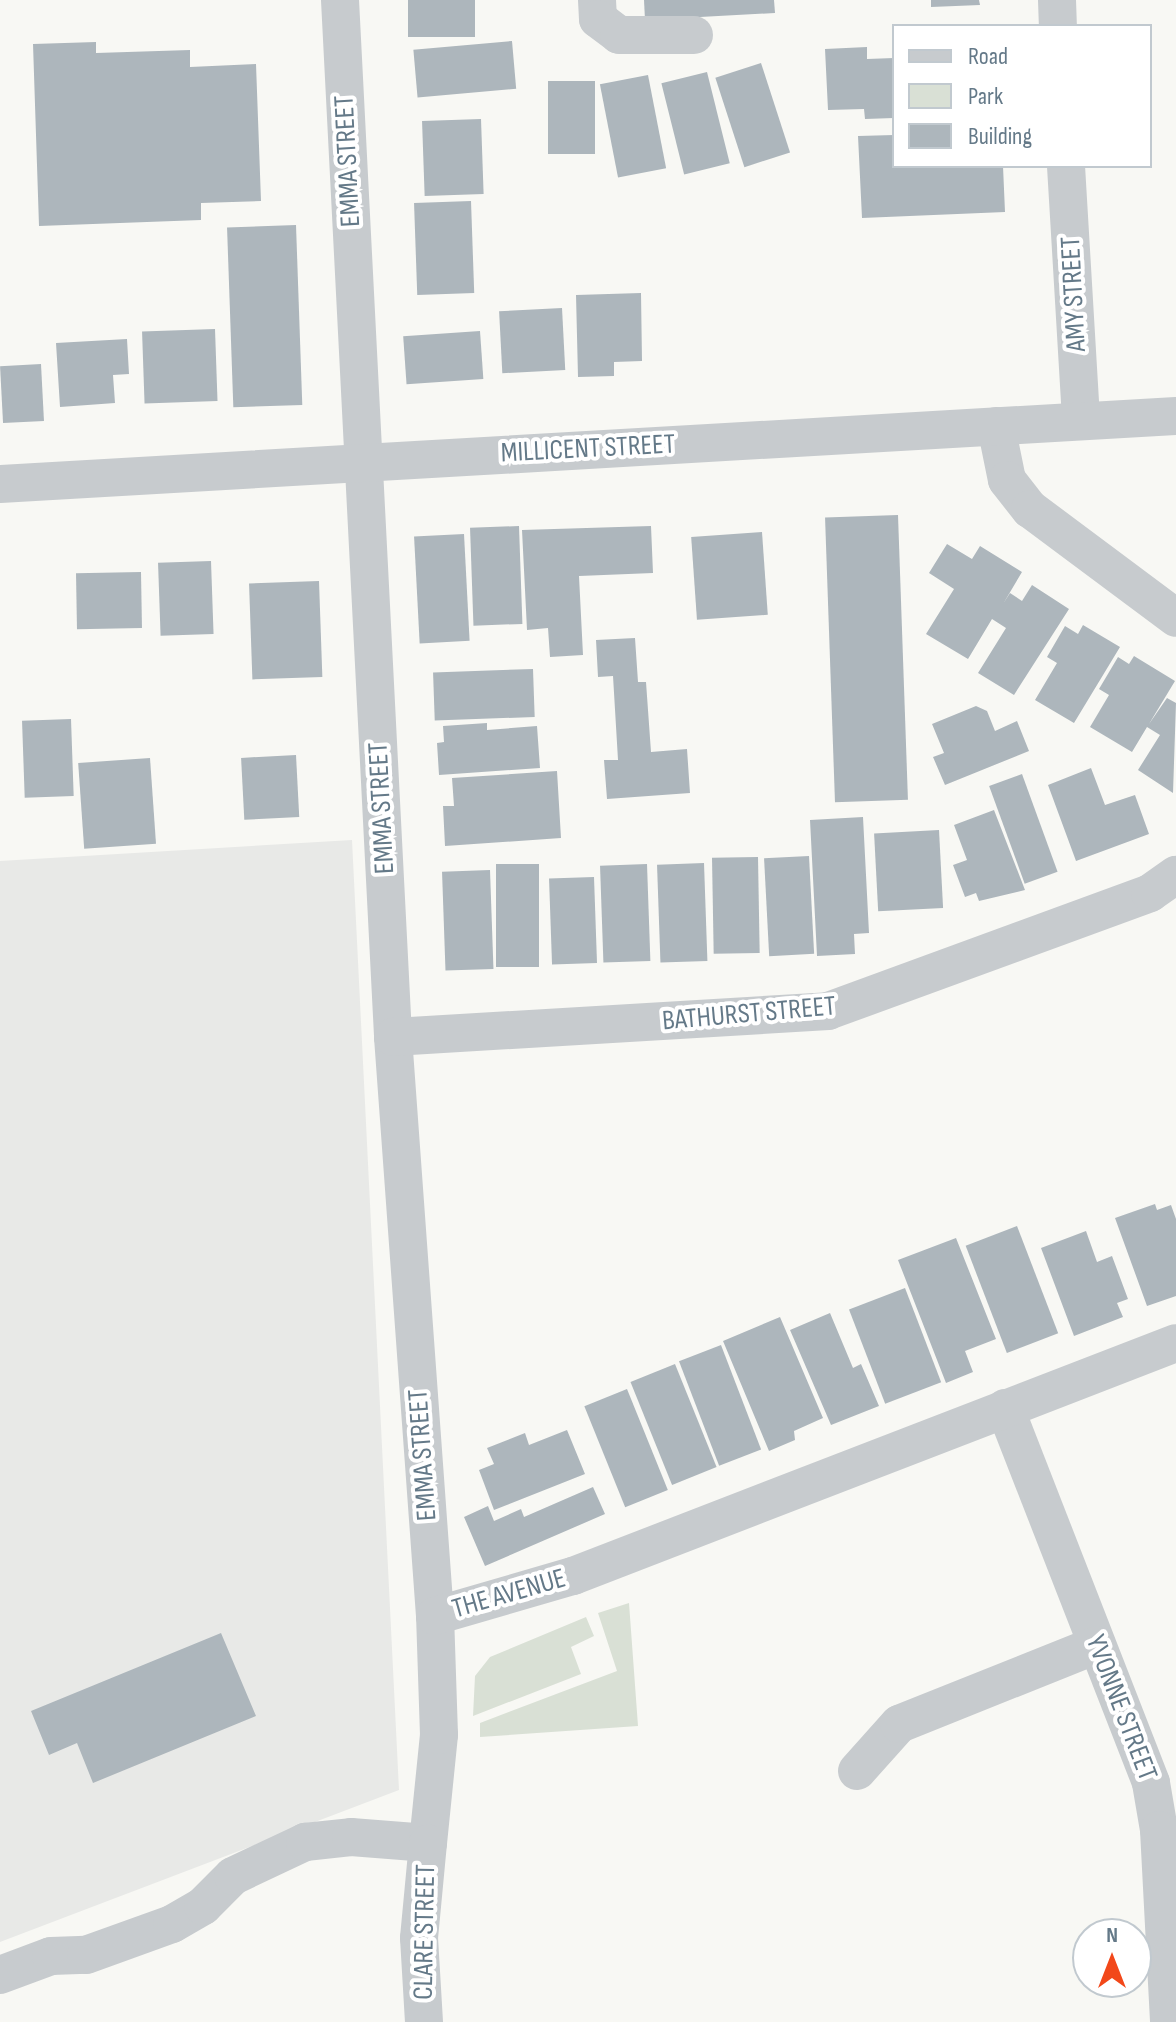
<!DOCTYPE html>
<style>
body{margin:0}
#map{position:relative;width:1176px;height:2022px;overflow:hidden;background:#f8f8f4;font-family:"Sofia Sans Condensed",sans-serif}
div>[style]{position:absolute}
.built>*{inset:0;background:#e8e9e7}
.green>*{inset:0;background:#d9e0d5}
.building>*{inset:0;background:#adb6bc;transform-origin:0 0}
.minor>*{height:38px;margin:-19px;padding:0 19px;transform-origin:19px;border-radius:19px;background:#c7cbce}
span{translate:-50% -50%;white-space:nowrap;text-align:center;line-height:1.15;-webkit-text-stroke:8px #fff;paint-order:stroke}
.street-label{font-size:28px;color:#647988}
.legend{position:absolute;left:892px;top:24px;width:260px;height:144px;box-sizing:border-box;background:#fff;border:2px solid #c1c9cf;margin:0;padding:10px 14px;list-style:none;font-size:24px;color:#647988}
.legend li{display:flex;align-items:center;gap:16px;height:40px}
.legend b{width:40px;border:2px solid #c1c9cf}
.north{position:absolute;left:1072px;top:1918px;width:80px;height:80px;box-sizing:border-box;background:#fff;border:2px solid #c1c9cf;border-radius:50%;rotate:0deg;font-size:22px;font-weight:700;line-height:32px;text-align:center;color:#647988}
.north::after{content:'';display:block;margin:auto;width:28px;height:36px;background:#f2481a;clip-path:polygon(50% 0,100% 100%,50% 72%,0 100%)}
</style>
<div id="map">
<div class="built">
<div style="clip-path:polygon(352px 840px,399px 1790px,0 1942px,0 861px)"></div>
</div>
<div class="green">
<div style="clip-path:polygon(629px 1603px,638px 1726px,480px 1737px,480px 1723px,617px 1671px,598px 1613px)"></div>
<div style="clip-path:polygon(586px 1617px,594px 1636px,571px 1647px,581px 1674px,473px 1716px,475px 1676px,490px 1657px)"></div>
</div>
<div class="building">
<div style="left:408px;top:0;width:67px;height:37px"></div>
<div style="clip-path:polygon(644px 0,774px 0,775px 13px,645px 20px)"></div>
<div style="clip-path:polygon(931px 0,979px 0,980px 5px,931px 7px)"></div>
<div style="left:512px;top:41px;width:48px;height:99px;rotate:85deg"></div>
<div style="clip-path:polygon(96px 42px,96px 53px,190px 50px,190px 67px,256px 64px,261px 201px,201px 203px,201px 220px,39px 226px,33px 44px)"></div>
<div style="clip-path:polygon(867px 47px,867px 59px,894px 58px,894px 118px,865px 119px,864px 109px,828px 110px,825px 49px)"></div>
<div style="left:761px;top:63px;width:94px;height:48px;rotate:72deg"></div>
<div style="left:707px;top:72px;width:94px;height:47px;rotate:76deg"></div>
<div style="left:648px;top:75px;width:95px;height:49px;rotate:79deg"></div>
<div style="left:595px;top:81px;width:73px;height:47px;rotate:90deg"></div>
<div style="left:481px;top:119px;width:75px;height:59px;rotate:88deg"></div>
<div style="clip-path:polygon(894px 135px,894px 166px,1003px 166px,1005px 212px,862px 218px,858px 136px)"></div>
<div style="left:471px;top:201px;width:92px;height:57px;rotate:88deg"></div>
<div style="left:296px;top:225px;width:180px;height:69px;rotate:88deg"></div>
<div style="clip-path:polygon(641px 293px,642px 361px,614px 362px,614px 376px,578px 377px,576px 295px)"></div>
<div style="left:562px;top:308px;width:62px;height:63px;rotate:87deg"></div>
<div style="left:215px;top:329px;width:72px;height:73px;rotate:88deg"></div>
<div style="left:480px;top:331px;width:48px;height:77px;rotate:86deg"></div>
<div style="clip-path:polygon(127px 339px,129px 374px,113px 375px,115px 403px,60px 407px,56px 343px)"></div>
<div style="left:41px;top:364px;width:57px;height:41px;rotate:87deg"></div>
<div style="left:898px;top:515px;width:285px;height:73px;rotate:88deg"></div>
<div style="left:519px;top:526px;width:98px;height:49px;rotate:88deg"></div>
<div style="clip-path:polygon(651px 526px,653px 573px,579px 576px,583px 655px,550px 657px,548px 628px,527px 630px,522px 530px)"></div>
<div style="left:762px;top:532px;width:83px;height:71px;rotate:86deg"></div>
<div style="left:464px;top:534px;width:107px;height:50px;rotate:87deg"></div>
<div style="clip-path:polygon(947px 544px,972px 559px,980px 546px,1022px 572px,1003px 604px,1010px 593px,1022px 601px,1032px 585px,1069px 609px,1014px 695px,978px 673px,1006px 628px,992px 619px,968px 659px,926px 634px,954px 589px,929px 573px)"></div>
<div style="left:211px;top:561px;width:73px;height:53px;rotate:88deg"></div>
<div style="left:141px;top:572px;width:56px;height:65px;rotate:89deg"></div>
<div style="left:319px;top:581px;width:96px;height:70px;rotate:88deg"></div>
<div style="clip-path:polygon(1083px 625px,1120px 647px,1074px 723px,1035px 700px,1057px 663px,1047px 657px,1065px 626px,1078px 634px)"></div>
<div style="clip-path:polygon(635px 638px,638px 682px,646px 682px,651px 752px,687px 749px,690px 793px,607px 799px,604px 760px,618px 760px,613px 676px,598px 677px,596px 640px)"></div>
<div style="clip-path:polygon(1134px 656px,1175px 681px,1149px 724px,1167px 698px,1176px 703px,1173px 793px,1138px 770px,1160px 735px,1147px 727px,1132px 752px,1090px 727px,1109px 695px,1099px 689px,1118px 657px,1129px 664px)"></div>
<div style="left:533px;top:669px;width:48px;height:100px;rotate:88deg"></div>
<div style="clip-path:polygon(976px 706px,987px 711px,995px 731px,1017px 721px,1029px 751px,945px 785px,933px 757px,944px 753px,932px 724px)"></div>
<div style="left:71px;top:719px;width:77px;height:49px;rotate:88deg"></div>
<div style="clip-path:polygon(487px 723px,487px 730px,537px 726px,540px 768px,439px 775px,437px 743px,444px 742px,443px 726px)"></div>
<div style="left:296px;top:755px;width:62px;height:55px;rotate:87deg"></div>
<div style="left:150px;top:758px;width:86px;height:72px;rotate:86deg"></div>
<div style="clip-path:polygon(1091px 768px,1105px 805px,1135px 795px,1149px 834px,1076px 861px,1048px 785px)"></div>
<div style="clip-path:polygon(557px 771px,561px 838px,445px 846px,443px 806px,454px 806px,452px 778px)"></div>
<div style="left:1022px;top:774px;width:104px;height:35px;rotate:70deg"></div>
<div style="clip-path:polygon(994px 810px,1025px 890px,979px 901px,976px 893px,965px 897px,953px 865px,967px 860px,954px 825px)"></div>
<div style="clip-path:polygon(863px 817px,869px 933px,854px 934px,855px 954px,817px 956px,810px 820px)"></div>
<div style="left:939px;top:830px;width:78px;height:65px;rotate:87deg"></div>
<div style="left:809px;top:856px;width:98px;height:45px;rotate:87deg"></div>
<div style="left:758px;top:857px;width:96px;height:46px;rotate:89deg"></div>
<div style="left:704px;top:863px;width:98px;height:47px;rotate:88deg"></div>
<div style="left:496px;top:864px;width:43px;height:103px"></div>
<div style="left:647px;top:864px;width:97px;height:47px;rotate:88deg"></div>
<div style="left:490px;top:870px;width:99px;height:48px;rotate:88deg"></div>
<div style="left:594px;top:877px;width:86px;height:45px;rotate:88deg"></div>
<div style="clip-path:polygon(1155px 1204px,1157px 1210px,1171px 1205px,1176px 1219px,1176px 1296px,1147px 1306px,1115px 1218px)"></div>
<div style="left:1017px;top:1226px;width:115px;height:55px;rotate:69deg"></div>
<div style="clip-path:polygon(1086px 1231px,1097px 1262px,1112px 1256px,1128px 1299px,1117px 1303px,1123px 1317px,1074px 1336px,1041px 1248px)"></div>
<div style="clip-path:polygon(956px 1238px,996px 1339px,965px 1351px,973px 1372px,946px 1383px,898px 1260px)"></div>
<div style="left:905px;top:1288px;width:101px;height:60px;rotate:69deg"></div>
<div style="clip-path:polygon(830px 1313px,853px 1368px,861px 1364px,879px 1406px,831px 1425px,790px 1330px)"></div>
<div style="clip-path:polygon(780px 1317px,823px 1418px,794px 1431px,795px 1440px,769px 1451px,723px 1341px)"></div>
<div style="left:721px;top:1345px;width:112px;height:45px;rotate:69deg"></div>
<div style="left:675px;top:1364px;width:111px;height:48px;rotate:68deg"></div>
<div style="left:627px;top:1389px;width:109px;height:46px;rotate:68deg"></div>
<div style="clip-path:polygon(567px 1430px,585px 1474px,494px 1510px,479px 1470px,494px 1464px,487px 1448px,525px 1433px,529px 1445px)"></div>
<div style="clip-path:polygon(593px 1487px,605px 1514px,485px 1566px,464px 1517px,488px 1506px,494px 1521px,521px 1509px,524px 1517px)"></div>
<div style="clip-path:polygon(221px 1633px,256px 1716px,93px 1783px,77px 1743px,49px 1755px,31px 1711px)"></div>
</div>
<div class="minor">
<div style="left:340px;top:0;width:1038px;rotate:87.07deg"></div>
<div style="left:393px;top:1037px;width:581px;rotate:85.85deg"></div>
<div style="left:597px;top:0;width:19px;rotate:87deg"></div>
<div style="left:598px;top:19px;width:26px;rotate:37deg"></div>
<div style="left:619px;top:35px;width:75px"></div>
<div style="left:1057px;top:0;width:26px;rotate:88deg"></div>
<div style="left:1066px;top:166px;width:255px;rotate:86.6deg"></div>
<div style="left:996px;top:426px;width:55px;rotate:78.5deg"></div>
<div style="left:1007px;top:480px;width:37px;rotate:52deg"></div>
<div style="left:1030px;top:509px;width:182px;rotate:36.7deg"></div>
<div style="left:0;top:484px;width:1178px;rotate:-3.31deg"></div>
<div style="left:393px;top:1037px;width:436px;rotate:-3.4deg"></div>
<div style="left:828px;top:1011px;width:343px;rotate:-20.1deg"></div>
<div style="left:1150px;top:893px;width:32px;rotate:-35deg"></div>
<div style="left:1005px;top:1408px;width:402px;rotate:68.7deg"></div>
<div style="left:1151px;top:1783px;width:48px;rotate:80.3deg"></div>
<div style="left:1159px;top:1830px;width:192px;rotate:87deg"></div>
<div style="left:857px;top:1771px;width:63px;rotate:-48.2deg"></div>
<div style="left:899px;top:1724px;width:213px;rotate:-21.8deg"></div>
<div style="left:0;top:1975px;width:54px;rotate:-20.4deg"></div>
<div style="left:51px;top:1956px;width:35px;rotate:-2deg"></div>
<div style="left:86px;top:1955px;width:91px;rotate:-19.8deg"></div>
<div style="left:172px;top:1924px;width:36px;rotate:-30deg"></div>
<div style="left:203px;top:1906px;width:42px;rotate:-45deg"></div>
<div style="left:233px;top:1876px;width:80px;rotate:-25.3deg"></div>
<div style="left:305px;top:1842px;width:46px;rotate:-6.2deg"></div>
<div style="left:351px;top:1837px;width:77px;rotate:4.5deg"></div>
<div style="left:428px;top:1843px;width:109px;rotate:-84.2deg"></div>
<div style="left:439px;top:1735px;width:119px;rotate:-91.9deg"></div>
<div style="left:435px;top:1616px;width:144px;rotate:-16.2deg"></div>
<div style="left:573px;top:1576px;width:646px;rotate:-21.13deg"></div>
<div style="left:424px;top:2022px;width:84px;rotate:-93.4deg"></div>
<div style="left:419px;top:1938px;width:95px;rotate:-84.6deg"></div>
</div>
<div class="street-label">
<span style="left:348px;top:161px;rotate:-93deg">EMMA STREET</span>
<span style="left:1074px;top:294px;rotate:-93deg">AMY STREET</span>
<span style="left:588px;top:449px;rotate:-3deg">MILLICENT STREET</span>
<span style="left:382px;top:808px;rotate:-93deg">EMMA STREET</span>
<span style="left:749px;top:1014px;rotate:-5deg">BATHURST STREET</span>
<span style="left:423px;top:1455px;rotate:-94deg">EMMA STREET</span>
<span style="left:509px;top:1594px;rotate:-16deg">THE AVENUE</span>
<span style="left:1121px;top:1708px;rotate:69deg">YVONNE STREET</span>
<span style="left:425px;top:1932px;rotate:-89deg">CLARE STREET</span>
</div>
<ul class="legend">
<li><b style="height:10px;background:#c7cbce"></b>Road</li>
<li><b style="height:22px;background:#d9e0d5"></b>Park</li>
<li><b style="height:22px;background:#adb6bc"></b>Building</li>
</ul>
<div class="north">N</div>
</div>
